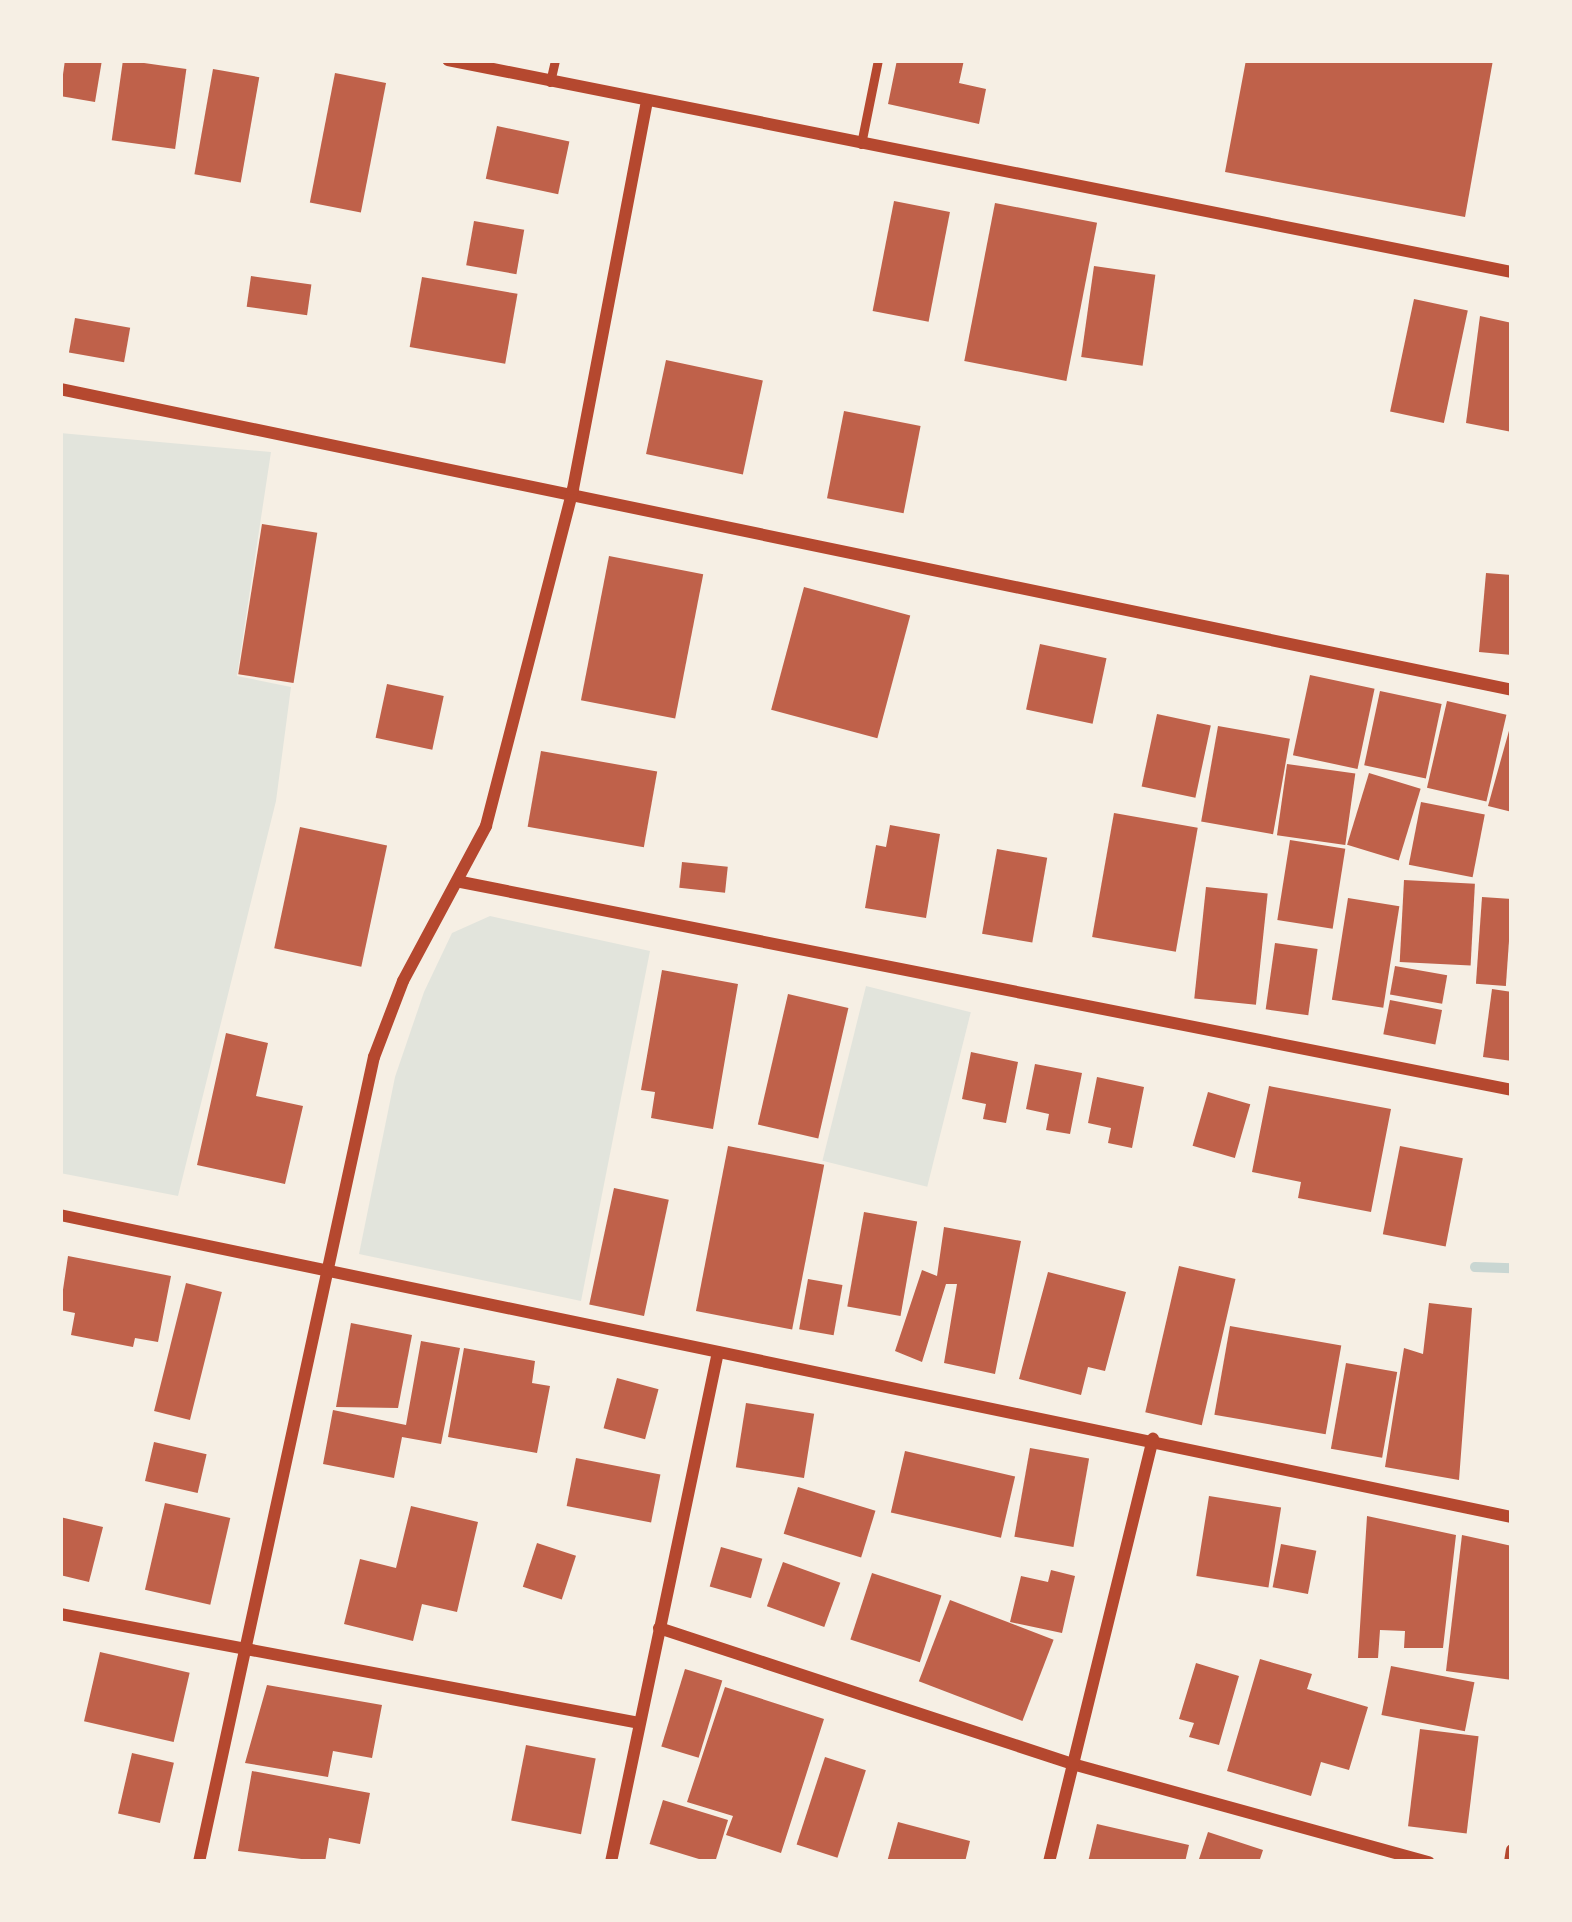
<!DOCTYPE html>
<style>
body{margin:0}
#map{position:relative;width:1572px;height:1922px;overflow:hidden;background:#f6efe4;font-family:Montserrat,sans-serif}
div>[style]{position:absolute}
.green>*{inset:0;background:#e2e4dc;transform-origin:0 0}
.stream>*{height:10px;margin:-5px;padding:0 5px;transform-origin:5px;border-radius:5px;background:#c9d6d2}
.building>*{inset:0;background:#bf614a;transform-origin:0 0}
.service>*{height:9px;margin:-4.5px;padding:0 4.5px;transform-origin:4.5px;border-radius:4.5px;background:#b5482f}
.minor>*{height:12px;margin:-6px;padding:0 6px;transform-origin:6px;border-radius:6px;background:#b5482f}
span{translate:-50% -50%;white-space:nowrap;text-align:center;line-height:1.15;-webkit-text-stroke:9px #f6efe4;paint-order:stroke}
.frame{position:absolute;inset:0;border:63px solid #f6efe4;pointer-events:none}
</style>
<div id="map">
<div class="green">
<div style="clip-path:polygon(60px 433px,271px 452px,237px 676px,291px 687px,276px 801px,178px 1196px,60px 1173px)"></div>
<div style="clip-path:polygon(490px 916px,650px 951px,581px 1301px,359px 1254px,395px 1077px,424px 992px,452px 933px)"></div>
<div style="left:866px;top:986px;width:108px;height:180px;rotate:14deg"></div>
</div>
<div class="stream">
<div style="left:1475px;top:1267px;width:37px;rotate:2deg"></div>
</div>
<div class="building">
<div style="clip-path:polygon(65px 60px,102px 60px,95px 102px,60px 96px)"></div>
<div style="left:123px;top:60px;width:64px;height:81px;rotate:8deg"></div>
<div style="clip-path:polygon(897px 60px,964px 60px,959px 83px,986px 89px,979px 124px,888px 104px)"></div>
<div style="clip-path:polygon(1246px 60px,1493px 60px,1465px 217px,1225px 172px)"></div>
<div style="left:213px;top:69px;width:47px;height:107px;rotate:10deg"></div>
<div style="left:335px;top:73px;width:52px;height:132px;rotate:11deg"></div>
<div style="left:497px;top:126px;width:74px;height:54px;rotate:12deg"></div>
<div style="left:894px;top:201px;width:57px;height:112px;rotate:11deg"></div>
<div style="left:995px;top:203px;width:104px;height:161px;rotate:11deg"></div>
<div style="left:474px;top:221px;width:51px;height:45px;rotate:10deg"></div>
<div style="left:1094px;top:266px;width:62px;height:92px;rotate:8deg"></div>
<div style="left:251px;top:276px;width:61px;height:31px;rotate:8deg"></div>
<div style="left:422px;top:277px;width:97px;height:71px;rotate:10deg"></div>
<div style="left:1414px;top:299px;width:55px;height:115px;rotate:12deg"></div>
<div style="clip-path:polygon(1480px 316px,1512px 323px,1512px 432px,1466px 423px)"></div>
<div style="left:75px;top:318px;width:56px;height:35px;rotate:10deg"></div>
<div style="left:666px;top:360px;width:99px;height:96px;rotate:12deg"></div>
<div style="left:844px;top:411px;width:78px;height:89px;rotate:11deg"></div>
<div style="left:262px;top:524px;width:56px;height:152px;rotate:9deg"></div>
<div style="left:609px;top:556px;width:96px;height:147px;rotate:11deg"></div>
<div style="clip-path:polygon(1486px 573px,1512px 575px,1512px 655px,1479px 652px)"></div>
<div style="left:804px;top:587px;width:110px;height:127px;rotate:15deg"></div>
<div style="left:1040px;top:644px;width:68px;height:67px;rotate:12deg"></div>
<div style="left:1310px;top:675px;width:66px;height:82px;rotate:12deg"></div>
<div style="left:387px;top:684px;width:58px;height:55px;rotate:12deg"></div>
<div style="left:1380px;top:691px;width:63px;height:76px;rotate:12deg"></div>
<div style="left:1447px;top:701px;width:61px;height:89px;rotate:13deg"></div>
<div style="left:1157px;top:714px;width:55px;height:74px;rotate:12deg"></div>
<div style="clip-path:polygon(1512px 720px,1512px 812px,1488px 806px)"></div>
<div style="left:1218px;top:726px;width:73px;height:97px;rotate:10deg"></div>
<div style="left:541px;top:751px;width:118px;height:77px;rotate:10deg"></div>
<div style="left:1287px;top:764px;width:69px;height:72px;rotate:8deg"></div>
<div style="left:1369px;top:773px;width:54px;height:75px;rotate:17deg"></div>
<div style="left:1421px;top:802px;width:65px;height:64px;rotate:11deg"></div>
<div style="left:1114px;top:813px;width:85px;height:126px;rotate:10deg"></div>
<div style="clip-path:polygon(890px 825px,940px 834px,926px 918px,865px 908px,876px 845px,886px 847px)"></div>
<div style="left:300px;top:827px;width:89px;height:124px;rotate:12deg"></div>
<div style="left:1290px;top:840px;width:56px;height:81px;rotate:9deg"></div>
<div style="left:997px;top:849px;width:51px;height:86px;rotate:10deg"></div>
<div style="left:682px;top:862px;width:46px;height:26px;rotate:6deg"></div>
<div style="left:1404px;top:880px;width:71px;height:82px;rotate:3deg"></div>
<div style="left:1206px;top:887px;width:62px;height:112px;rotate:6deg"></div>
<div style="left:1482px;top:897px;width:30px;height:87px;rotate:4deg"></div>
<div style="left:1348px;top:898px;width:52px;height:103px;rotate:9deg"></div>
<div style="left:1275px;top:943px;width:43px;height:67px;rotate:8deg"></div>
<div style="left:1395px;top:966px;width:53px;height:29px;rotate:10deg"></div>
<div style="clip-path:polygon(662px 970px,738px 984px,713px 1129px,651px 1118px,655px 1092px,641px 1090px)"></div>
<div style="clip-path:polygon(1492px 989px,1512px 992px,1512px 1061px,1483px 1057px)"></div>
<div style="left:788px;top:994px;width:62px;height:134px;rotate:13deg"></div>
<div style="left:1390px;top:1000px;width:53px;height:35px;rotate:11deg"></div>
<div style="clip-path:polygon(226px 1033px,268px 1043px,256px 1096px,303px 1106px,285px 1184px,197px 1165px)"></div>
<div style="clip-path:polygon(971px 1052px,1018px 1062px,1006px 1123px,983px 1119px,986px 1104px,962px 1099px)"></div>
<div style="clip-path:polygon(1035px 1064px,1082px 1073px,1070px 1134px,1046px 1130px,1049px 1114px,1026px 1109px)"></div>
<div style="clip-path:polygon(1097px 1077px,1144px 1087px,1132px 1148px,1108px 1143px,1111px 1128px,1088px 1123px)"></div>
<div style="clip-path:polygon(1269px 1086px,1391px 1109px,1371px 1212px,1298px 1198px,1301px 1182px,1252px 1172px)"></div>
<div style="left:1208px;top:1092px;width:44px;height:56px;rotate:16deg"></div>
<div style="left:728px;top:1146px;width:98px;height:168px;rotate:11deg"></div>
<div style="left:1400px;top:1146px;width:64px;height:90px;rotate:11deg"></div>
<div style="left:614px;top:1188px;width:56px;height:119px;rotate:12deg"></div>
<div style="left:864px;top:1212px;width:54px;height:96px;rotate:10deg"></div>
<div style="clip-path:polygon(944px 1227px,1021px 1241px,995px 1374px,944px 1363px,957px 1284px,946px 1284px,922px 1362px,895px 1351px,922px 1270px,937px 1276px)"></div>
<div style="clip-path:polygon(68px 1256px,171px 1276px,158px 1342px,135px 1338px,133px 1347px,71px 1335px,75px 1313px,60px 1310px)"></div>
<div style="left:1179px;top:1266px;width:58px;height:150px;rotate:13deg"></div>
<div style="clip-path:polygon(1048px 1272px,1126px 1292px,1105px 1371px,1088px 1367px,1081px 1395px,1019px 1379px)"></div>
<div style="left:808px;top:1279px;width:35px;height:51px;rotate:10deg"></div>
<div style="left:186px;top:1283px;width:37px;height:132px;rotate:14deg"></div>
<div style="clip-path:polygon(1429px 1303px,1472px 1308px,1459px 1480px,1385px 1467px,1404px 1348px,1423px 1354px)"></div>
<div style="clip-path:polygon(351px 1323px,412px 1335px,398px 1408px,336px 1407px)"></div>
<div style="left:1230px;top:1326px;width:113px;height:90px;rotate:10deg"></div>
<div style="clip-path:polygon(421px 1341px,460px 1348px,441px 1444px,402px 1437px,394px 1478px,323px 1464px,333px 1410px,406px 1425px)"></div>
<div style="clip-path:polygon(464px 1348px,535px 1361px,532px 1383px,550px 1386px,537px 1453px,448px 1437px)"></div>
<div style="left:1346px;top:1363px;width:52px;height:87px;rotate:10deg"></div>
<div style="left:617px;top:1378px;width:43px;height:52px;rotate:15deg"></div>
<div style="left:746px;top:1403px;width:69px;height:65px;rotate:9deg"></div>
<div style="left:154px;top:1442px;width:54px;height:40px;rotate:13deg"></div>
<div style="left:1030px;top:1448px;width:60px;height:90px;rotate:10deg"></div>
<div style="left:905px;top:1451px;width:113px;height:63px;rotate:13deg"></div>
<div style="left:576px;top:1458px;width:86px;height:49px;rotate:11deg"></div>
<div style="left:798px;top:1487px;width:81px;height:49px;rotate:17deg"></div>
<div style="left:1209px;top:1496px;width:73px;height:81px;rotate:9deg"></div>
<div style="left:165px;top:1503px;width:67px;height:89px;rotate:13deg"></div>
<div style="clip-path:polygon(411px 1506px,478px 1522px,457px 1612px,422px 1604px,413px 1641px,344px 1624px,360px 1559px,396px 1568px)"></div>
<div style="clip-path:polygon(1367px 1516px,1456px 1535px,1443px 1648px,1404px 1648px,1405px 1631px,1380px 1630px,1378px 1658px,1358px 1658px)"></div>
<div style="clip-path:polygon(60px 1517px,103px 1527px,89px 1582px,60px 1575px)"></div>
<div style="clip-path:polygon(1462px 1535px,1512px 1546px,1512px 1680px,1446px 1671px)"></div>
<div style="left:537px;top:1543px;width:41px;height:46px;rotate:18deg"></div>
<div style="left:1281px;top:1544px;width:36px;height:44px;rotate:11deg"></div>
<div style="left:721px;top:1547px;width:43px;height:41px;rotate:16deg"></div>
<div style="left:783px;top:1562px;width:61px;height:47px;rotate:20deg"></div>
<div style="clip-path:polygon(1051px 1570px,1075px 1576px,1062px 1633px,1010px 1622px,1021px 1576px,1048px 1582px)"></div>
<div style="left:872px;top:1573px;width:73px;height:70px;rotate:18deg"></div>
<div style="left:950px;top:1600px;width:111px;height:87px;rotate:21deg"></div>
<div style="left:100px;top:1652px;width:92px;height:71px;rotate:13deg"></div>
<div style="clip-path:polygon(1260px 1659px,1312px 1674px,1307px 1689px,1368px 1707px,1349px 1770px,1321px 1762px,1311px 1796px,1227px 1771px)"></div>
<div style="clip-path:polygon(1196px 1663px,1239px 1676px,1219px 1745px,1189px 1737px,1194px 1723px,1179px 1719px)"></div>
<div style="left:1391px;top:1666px;width:85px;height:50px;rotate:11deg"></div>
<div style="left:685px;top:1669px;width:39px;height:81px;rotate:17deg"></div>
<div style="clip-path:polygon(267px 1685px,382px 1705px,372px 1758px,333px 1751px,328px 1777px,245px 1763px)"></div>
<div style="clip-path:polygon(725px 1687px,824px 1719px,781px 1853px,726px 1835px,733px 1816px,687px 1802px)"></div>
<div style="left:1420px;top:1729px;width:59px;height:98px;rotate:7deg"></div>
<div style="left:526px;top:1745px;width:71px;height:77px;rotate:11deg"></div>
<div style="left:132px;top:1753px;width:43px;height:62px;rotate:13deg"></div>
<div style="left:825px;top:1757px;width:43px;height:92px;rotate:18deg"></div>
<div style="clip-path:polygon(252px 1771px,370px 1793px,360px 1844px,329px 1838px,325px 1862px,238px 1851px)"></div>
<div style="left:663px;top:1800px;width:68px;height:46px;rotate:17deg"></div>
<div style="clip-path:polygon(898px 1822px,970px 1841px,965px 1862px,887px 1862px)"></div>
<div style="clip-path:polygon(1097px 1824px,1189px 1845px,1185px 1862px,1088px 1862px)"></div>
<div style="clip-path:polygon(1208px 1832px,1263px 1850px,1259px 1862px,1198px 1862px)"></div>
</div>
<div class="service">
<div style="left:550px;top:82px;width:23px;rotate:-77deg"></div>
<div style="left:861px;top:144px;width:86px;rotate:-78.6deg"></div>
</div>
<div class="minor">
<div style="left:448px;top:60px;width:1085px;rotate:11.27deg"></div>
<div style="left:60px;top:389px;width:1483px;rotate:11.71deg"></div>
<div style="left:461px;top:882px;width:1071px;rotate:11.19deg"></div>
<div style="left:60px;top:1215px;width:1483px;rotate:11.75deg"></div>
<div style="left:60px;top:1614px;width:589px;rotate:10.66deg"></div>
<div style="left:659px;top:1628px;width:439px;rotate:18.2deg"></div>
<div style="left:1076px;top:1765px;width:366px;rotate:15.4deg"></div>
<div style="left:199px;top:1862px;width:824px;rotate:-77.74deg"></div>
<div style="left:374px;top:1057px;width:81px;rotate:-69.1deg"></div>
<div style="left:403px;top:981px;width:176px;rotate:-61.8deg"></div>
<div style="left:486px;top:826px;width:348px;rotate:-75.5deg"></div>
<div style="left:573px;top:489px;width:394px;rotate:-79.2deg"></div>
<div style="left:611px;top:1862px;width:521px;rotate:-78.15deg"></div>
<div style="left:1049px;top:1862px;width:436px;rotate:-76.2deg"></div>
<div style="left:1510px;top:1862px;width:12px;rotate:-81deg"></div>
</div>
<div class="frame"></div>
</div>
